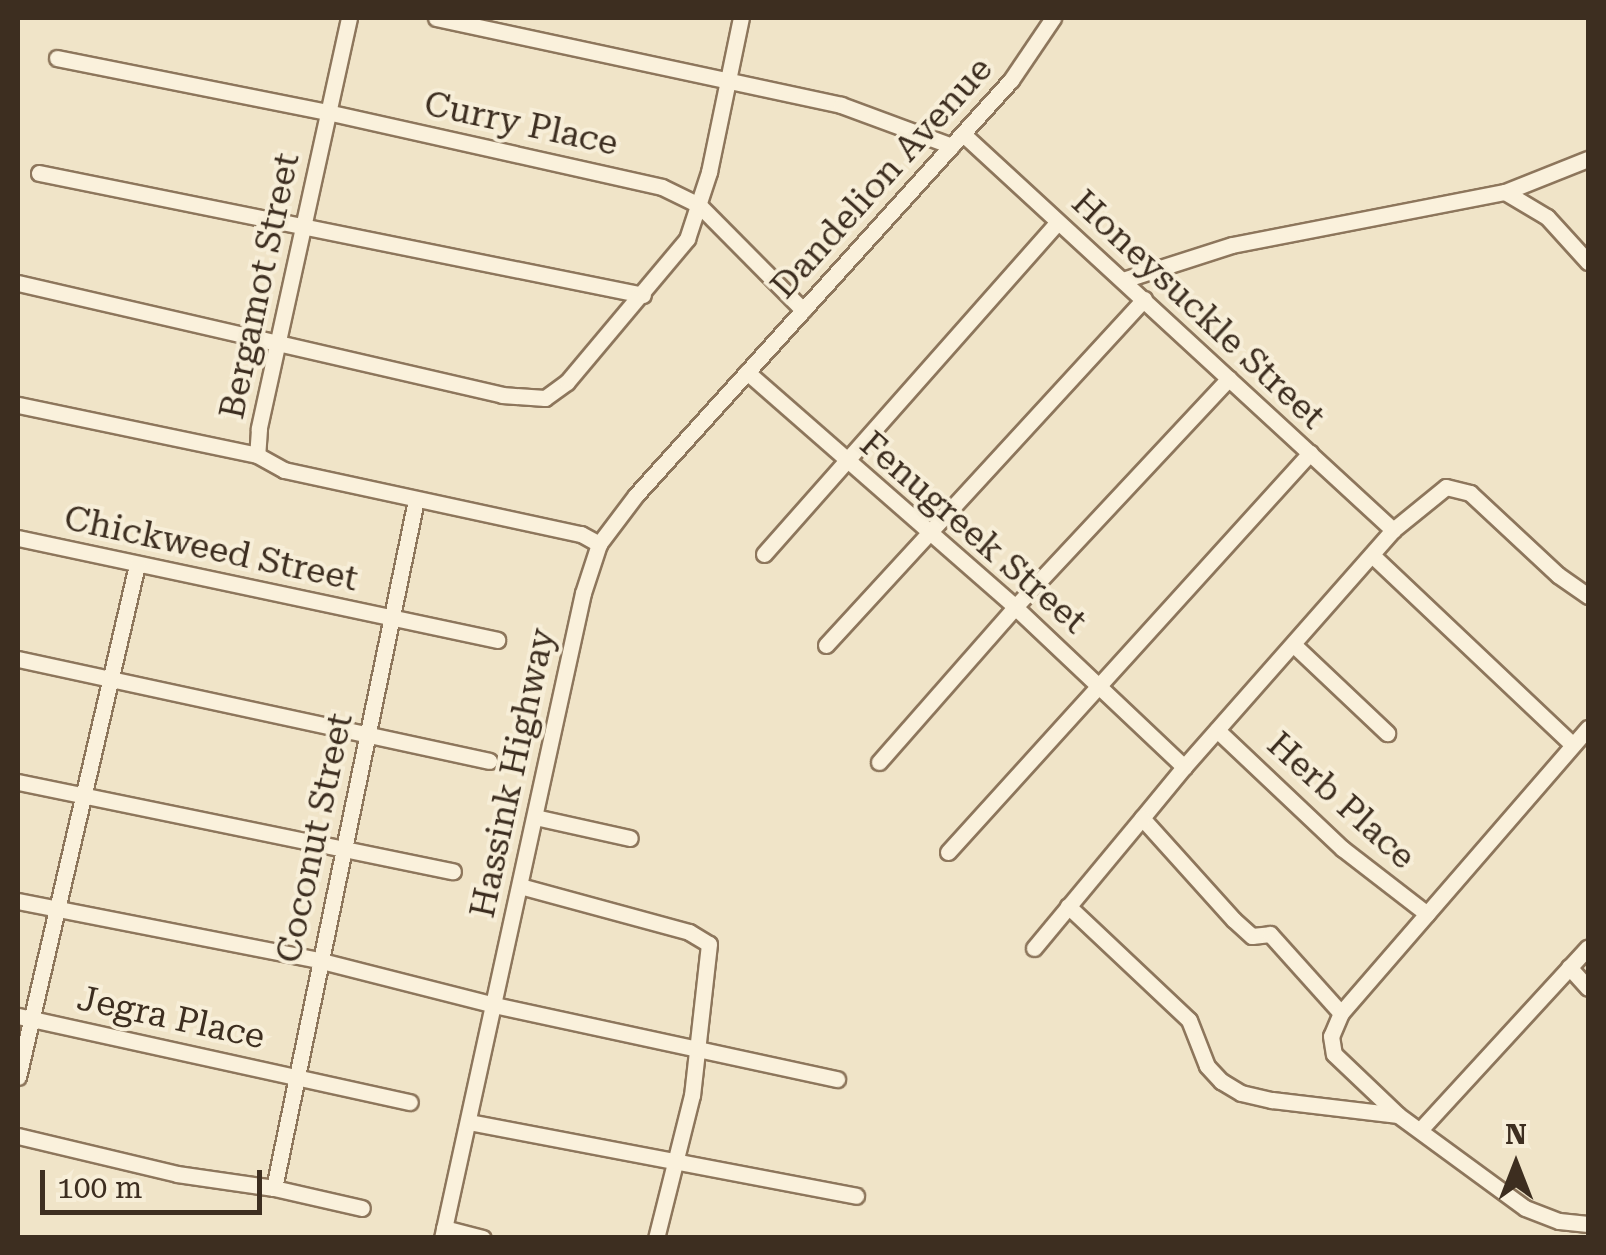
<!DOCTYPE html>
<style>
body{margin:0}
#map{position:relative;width:1606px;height:1255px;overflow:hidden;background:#f0e4c8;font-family:"Roboto Serif",serif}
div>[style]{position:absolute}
.roads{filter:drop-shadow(2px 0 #8d765c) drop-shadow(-2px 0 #8d765c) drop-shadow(0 2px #8d765c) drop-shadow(0 -2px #8d765c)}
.minor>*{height:15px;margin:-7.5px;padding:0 7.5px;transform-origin:7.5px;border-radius:7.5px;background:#faf1dc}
span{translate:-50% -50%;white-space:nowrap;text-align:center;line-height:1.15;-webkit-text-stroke:8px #f7eed8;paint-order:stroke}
.street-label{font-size:35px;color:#3d2e20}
.frame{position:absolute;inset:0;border:20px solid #3d2e20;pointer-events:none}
.north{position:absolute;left:1466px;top:1115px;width:100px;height:100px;-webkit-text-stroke:8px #f7eed8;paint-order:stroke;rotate:0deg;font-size:28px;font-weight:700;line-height:40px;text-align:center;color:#3d2e20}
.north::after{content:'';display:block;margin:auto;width:35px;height:45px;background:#3d2e20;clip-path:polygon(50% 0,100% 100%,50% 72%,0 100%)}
.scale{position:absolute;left:40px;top:1170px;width:222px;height:45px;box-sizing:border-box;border:5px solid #3d2e20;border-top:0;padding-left:12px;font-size:30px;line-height:35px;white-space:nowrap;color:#3d2e20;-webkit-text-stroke:8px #f7eed8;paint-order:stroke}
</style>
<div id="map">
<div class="roads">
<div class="minor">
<div style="left:349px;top:18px;width:421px;rotate:102.4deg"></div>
<div style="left:259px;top:429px;width:26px;rotate:94deg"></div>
<div style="left:257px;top:455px;width:31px;rotate:29deg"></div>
<div style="left:284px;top:470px;width:304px;rotate:12.2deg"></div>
<div style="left:581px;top:534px;width:21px;rotate:29deg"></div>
<div style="left:436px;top:18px;width:414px;rotate:12.1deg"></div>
<div style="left:841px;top:105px;width:118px;rotate:20.3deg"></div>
<div style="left:57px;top:58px;width:275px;rotate:11.3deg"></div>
<div style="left:327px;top:112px;width:343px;rotate:12.6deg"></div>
<div style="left:662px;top:187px;width:41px;rotate:25.9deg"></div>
<div style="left:699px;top:205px;width:148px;rotate:45.3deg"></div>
<div style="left:963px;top:134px;width:585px;rotate:42.64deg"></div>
<div style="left:39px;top:173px;width:616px;rotate:11.42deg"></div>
<div style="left:1505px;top:192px;width:89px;rotate:-21.7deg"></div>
<div style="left:1123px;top:280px;width:114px;rotate:-17.8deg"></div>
<div style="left:1232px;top:245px;width:278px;rotate:-11deg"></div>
<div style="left:1505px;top:192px;width:49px;rotate:30.8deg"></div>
<div style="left:1547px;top:217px;width:61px;rotate:47.7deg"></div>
<div style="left:18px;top:283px;width:497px;rotate:13deg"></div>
<div style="left:502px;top:395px;width:43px;rotate:4deg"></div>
<div style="left:545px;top:398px;width:27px;rotate:-36deg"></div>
<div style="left:567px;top:382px;width:187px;rotate:-50deg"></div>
<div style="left:687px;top:239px;width:71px;rotate:-71.8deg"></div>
<div style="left:709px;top:172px;width:157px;rotate:-78.3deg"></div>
<div style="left:747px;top:372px;width:356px;rotate:41.2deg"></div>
<div style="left:1015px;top:607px;width:233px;rotate:43.4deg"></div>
<div style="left:1184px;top:767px;width:316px;rotate:-48.6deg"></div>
<div style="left:1393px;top:530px;width:68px;rotate:-39.1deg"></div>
<div style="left:1446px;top:487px;width:25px;rotate:14deg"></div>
<div style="left:1470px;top:493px;width:120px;rotate:43deg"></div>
<div style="left:1558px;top:575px;width:37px;rotate:35deg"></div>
<div style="left:18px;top:405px;width:244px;rotate:11.8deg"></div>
<div style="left:18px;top:538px;width:490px;rotate:12deg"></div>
<div style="left:764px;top:554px;width:443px;rotate:-48.5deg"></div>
<div style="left:1372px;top:555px;width:275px;rotate:43.4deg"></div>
<div style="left:826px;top:645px;width:470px;rotate:-47.4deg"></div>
<div style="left:1295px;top:646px;width:127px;rotate:43.4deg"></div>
<div style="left:18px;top:659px;width:482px;rotate:12.2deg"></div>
<div style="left:1217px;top:730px;width:173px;rotate:43.4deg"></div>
<div style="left:1343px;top:849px;width:106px;rotate:37.7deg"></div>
<div style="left:879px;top:762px;width:206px;rotate:-48.7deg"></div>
<div style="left:1015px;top:607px;width:313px;rotate:-46.9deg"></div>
<div style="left:1184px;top:767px;width:66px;rotate:129.5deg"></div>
<div style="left:1142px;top:818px;width:137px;rotate:48deg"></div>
<div style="left:1234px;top:920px;width:24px;rotate:42deg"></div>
<div style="left:1252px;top:936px;width:18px;rotate:-6deg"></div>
<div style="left:1270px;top:934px;width:106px;rotate:48.1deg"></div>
<div style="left:1341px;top:1013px;width:377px;rotate:-49.1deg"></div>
<div style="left:18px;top:782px;width:444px;rotate:11.6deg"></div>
<div style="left:535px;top:817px;width:97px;rotate:12.5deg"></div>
<div style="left:948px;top:852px;width:539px;rotate:-47.78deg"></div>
<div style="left:520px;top:886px;width:175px;rotate:15.2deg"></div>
<div style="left:689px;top:932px;width:23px;rotate:31deg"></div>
<div style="left:709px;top:944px;width:152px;rotate:96.4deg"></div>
<div style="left:692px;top:1095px;width:147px;rotate:104.1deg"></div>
<div style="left:18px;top:901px;width:306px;rotate:11.1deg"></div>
<div style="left:318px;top:960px;width:182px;rotate:14.3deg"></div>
<div style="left:494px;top:1005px;width:351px;rotate:12.2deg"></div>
<div style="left:1068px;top:906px;width:166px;rotate:43.3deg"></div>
<div style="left:1189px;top:1020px;width:49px;rotate:68.6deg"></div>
<div style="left:1207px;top:1066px;width:21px;rotate:47deg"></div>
<div style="left:1221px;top:1081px;width:23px;rotate:31deg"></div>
<div style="left:1241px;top:1093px;width:32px;rotate:13deg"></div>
<div style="left:1272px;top:1100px;width:127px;rotate:6.8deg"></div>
<div style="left:1034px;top:948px;width:169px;rotate:-50.3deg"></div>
<div style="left:1569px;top:967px;width:28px;rotate:48deg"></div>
<div style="left:1341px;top:1013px;width:25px;rotate:113deg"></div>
<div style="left:1331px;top:1036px;width:18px;rotate:81deg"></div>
<div style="left:1334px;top:1054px;width:88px;rotate:43.6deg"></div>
<div style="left:1398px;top:1115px;width:157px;rotate:36.2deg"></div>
<div style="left:1525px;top:1208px;width:36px;rotate:21deg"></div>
<div style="left:1559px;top:1221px;width:29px;rotate:6deg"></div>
<div style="left:18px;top:1016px;width:401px;rotate:12.4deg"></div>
<div style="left:18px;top:1077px;width:526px;rotate:-76.92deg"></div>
<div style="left:469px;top:1122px;width:394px;rotate:10.8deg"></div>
<div style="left:1420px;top:1130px;width:248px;rotate:-47.4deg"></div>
<div style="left:18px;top:1136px;width:163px;rotate:13.4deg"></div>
<div style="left:177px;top:1174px;width:98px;rotate:8.2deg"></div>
<div style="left:274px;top:1188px;width:90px;rotate:12.8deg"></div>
<div style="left:274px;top:1188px;width:703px;rotate:-78.34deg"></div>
<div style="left:444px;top:1228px;width:40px;rotate:14.4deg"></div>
<div style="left:442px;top:1238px;width:660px;rotate:-77.67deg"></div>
<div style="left:583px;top:593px;width:52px;rotate:-71.9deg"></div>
<div style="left:599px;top:544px;width:61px;rotate:-52.9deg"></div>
<div style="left:636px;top:495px;width:559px;rotate:-47.9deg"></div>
<div style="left:1011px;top:80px;width:75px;rotate:-55.9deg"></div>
</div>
</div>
<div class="street-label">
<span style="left:521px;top:124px;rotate:12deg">Curry Place</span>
<span style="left:882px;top:178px;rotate:-48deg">Dandelion Avenue</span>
<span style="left:260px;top:286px;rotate:-78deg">Bergamot Street</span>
<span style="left:1198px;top:310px;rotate:43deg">Honeysuckle Street</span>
<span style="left:973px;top:533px;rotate:41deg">Fenugreek Street</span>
<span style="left:211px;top:549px;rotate:12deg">Chickweed Street</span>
<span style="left:513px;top:773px;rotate:-78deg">Hassink Highway</span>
<span style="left:1341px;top:801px;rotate:42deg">Herb Place</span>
<span style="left:315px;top:838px;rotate:-78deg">Coconut Street</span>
<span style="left:171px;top:1018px;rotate:12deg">Jegra Place</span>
</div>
<div class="frame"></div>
<div class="north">N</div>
<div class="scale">100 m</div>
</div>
